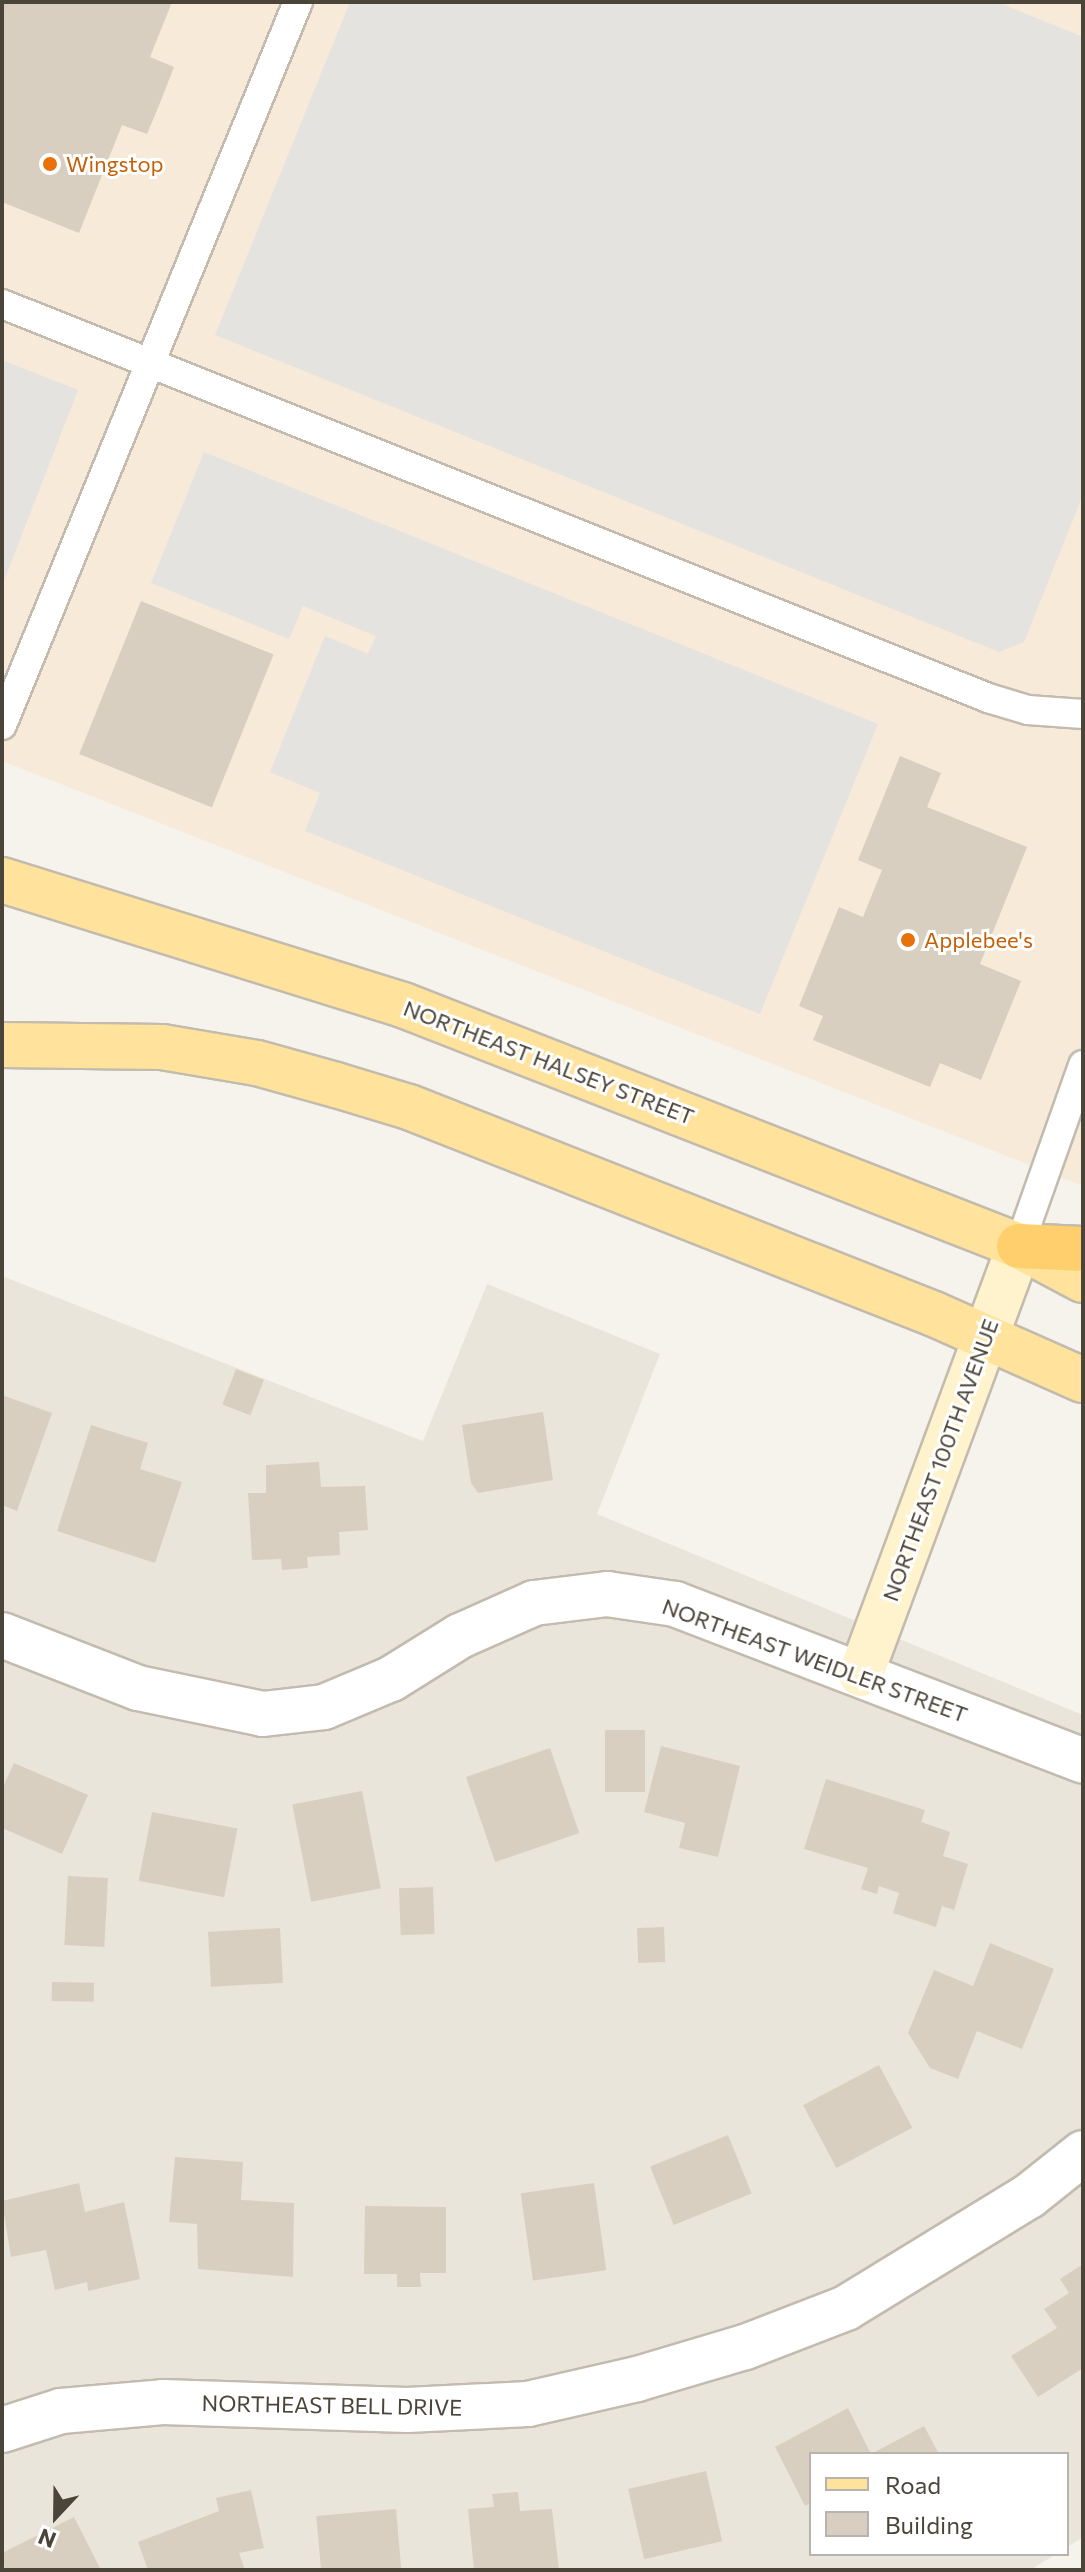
<!DOCTYPE html>
<style>
body{margin:0}
#map{position:relative;width:1085px;height:2572px;overflow:hidden;background:#f6f3ec;font-family:Commissioner,sans-serif}
div>[style]{position:absolute}
.residential>*{inset:0;background:#eae5da}
.commercial>*{inset:0;background:#f7ead8}
.parking>*{inset:0;background:#e5e3e0}
.building>*{inset:0;background:#d8cfc1;transform-origin:0 0}
.roads{filter:drop-shadow(2px 0 #c2bbae) drop-shadow(-2px 0 #c2bbae) drop-shadow(0 2px #c2bbae) drop-shadow(0 -2px #c2bbae)}
.lane>*{height:28px;margin:-14px;padding:0 14px;transform-origin:14px;border-radius:14px;background:#fff}
.street>*{height:44px;margin:-22px;padding:0 22px;transform-origin:22px;border-radius:22px;background:#fff}
.secondary>*{height:44px;margin:-22px;padding:0 22px;transform-origin:22px;border-radius:22px;background:#fff3cd}
.primary>*{height:44px;margin:-22px;padding:0 22px;transform-origin:22px;border-radius:22px;background:#ffe39c}
.highway>*{height:44px;margin:-22px;padding:0 22px;transform-origin:22px;border-radius:22px;background:#ffcf6e}
.dots>*{width:22px;height:22px;translate:-50% -50%;box-sizing:border-box;border:4px solid #fff;border-radius:50%}
span{translate:-50% -50%;white-space:nowrap;text-align:center;line-height:1.15;-webkit-text-stroke:6px #fff;paint-order:stroke}
.food-label{font-size:22px;color:#c56008}
.left{translate:0 -50%;text-align:left}
.street-label{font-size:22px;color:#4b4439}
.frame{position:absolute;inset:0;border:4px solid #4b4439;pointer-events:none}
.legend{position:absolute;left:809px;top:2452px;width:260px;height:104px;box-sizing:border-box;background:#fff;border:2px solid #b7b4b0;margin:0;padding:10px 14px;list-style:none;font-size:24px;color:#4b4439}
.legend li{display:flex;align-items:center;gap:16px;height:40px}
.legend b{width:40px;border:2px solid #b7b4b0}
.north{position:absolute;left:16px;top:2476px;width:80px;height:80px;-webkit-text-stroke:6px #fff;paint-order:stroke;rotate:202deg;font-size:22px;font-weight:700;line-height:32px;text-align:center;color:#4b4439}
.north::after{content:'';display:block;margin:auto;width:28px;height:36px;background:#4b4439;clip-path:polygon(50% 0,100% 100%,50% 72%,0 100%)}
</style>
<div id="map">
<div class="residential">
<div style="clip-path:polygon(2px 1276px,423px 1441px,487px 1284px,660px 1354px,597px 1514px,1083px 1715px,1083px 2537px,1067px 2547px,1067px 2454px,811px 2454px,811px 2554px,1056px 2554px,1030px 2570px,2px 2570px)"></div>
</div>
<div class="commercial">
<div style="clip-path:polygon(2px 2px,1083px 2px,1083px 1186px,2px 761px)"></div>
</div>
<div class="parking">
<div style="clip-path:polygon(350px 2px,997px 2px,1083px 37px,1083px 495px,1024px 642px,999px 652px,215px 335px)"></div>
<div style="clip-path:polygon(2px 360px,78px 390px,2px 586px)"></div>
<div style="clip-path:polygon(204px 452px,878px 724px,760px 1014px,305px 831px,320px 793px,270px 772px,325px 636px,368px 654px,376px 636px,303px 606px,289px 639px,151px 583px)"></div>
</div>
<div class="building">
<div style="clip-path:polygon(2px 2px,172px 2px,150px 57px,174px 67px,160px 103px,147px 134px,122px 125px,79px 233px,2px 202px)"></div>
<div style="left:141px;top:601px;width:143px;height:165px;rotate:22deg"></div>
<div style="clip-path:polygon(900px 756px,941px 773px,927px 807px,1027px 847px,980px 964px,1021px 981px,981px 1080px,940px 1063px,930px 1087px,813px 1040px,823px 1016px,799px 1006px,839px 907px,863px 917px,882px 870px,858px 860px)"></div>
<div style="left:236px;top:1369px;width:30px;height:38px;rotate:21deg"></div>
<div style="clip-path:polygon(2px 1395px,52px 1413px,17px 1511px,2px 1505px)"></div>
<div style="clip-path:polygon(543px 1412px,553px 1480px,478px 1493px,471px 1483px,462px 1425px)"></div>
<div style="clip-path:polygon(91px 1425px,148px 1443px,140px 1469px,182px 1482px,155px 1563px,57px 1531px)"></div>
<div style="clip-path:polygon(319px 1462px,321px 1487px,365px 1486px,368px 1530px,339px 1532px,340px 1555px,307px 1557px,308px 1568px,282px 1570px,281px 1559px,252px 1560px,248px 1493px,266px 1493px,266px 1465px)"></div>
<div style="left:605px;top:1730px;width:40px;height:62px"></div>
<div style="clip-path:polygon(661px 1746px,740px 1766px,718px 1857px,679px 1848px,685px 1823px,644px 1812px)"></div>
<div style="left:550px;top:1748px;width:90px;height:89px;rotate:71deg"></div>
<div style="clip-path:polygon(14px 1763px,88px 1795px,62px 1854px,2px 1828px,2px 1789px)"></div>
<div style="clip-path:polygon(826px 1779px,925px 1810px,921px 1822px,950px 1832px,943px 1856px,968px 1864px,954px 1910px,942px 1906px,936px 1927px,893px 1913px,899px 1893px,879px 1886px,877px 1894px,861px 1889px,868px 1868px,804px 1849px)"></div>
<div style="left:362px;top:1791px;width:99px;height:71px;rotate:79deg"></div>
<div style="left:152px;top:1812px;width:87px;height:70px;rotate:11deg"></div>
<div style="left:68px;top:1876px;width:40px;height:69px;rotate:3deg"></div>
<div style="left:433px;top:1887px;width:47px;height:34px;rotate:88deg"></div>
<div style="left:664px;top:1927px;width:35px;height:27px;rotate:88deg"></div>
<div style="left:280px;top:1928px;width:55px;height:72px;rotate:87deg"></div>
<div style="clip-path:polygon(990px 1943px,1054px 1969px,1022px 2049px,977px 2031px,958px 2079px,930px 2068px,908px 2033px,934px 1970px,973px 1986px)"></div>
<div style="left:52px;top:1982px;width:42px;height:19px;rotate:1deg"></div>
<div style="left:879px;top:2065px;width:71px;height:86px;rotate:62deg"></div>
<div style="left:728px;top:2135px;width:63px;height:84px;rotate:68deg"></div>
<div style="clip-path:polygon(175px 2157px,243px 2162px,241px 2200px,294px 2203px,293px 2277px,198px 2269px,197px 2224px,169px 2222px)"></div>
<div style="clip-path:polygon(79px 2183px,85px 2212px,124px 2202px,140px 2279px,88px 2291px,87px 2282px,55px 2290px,46px 2250px,11px 2257px,2px 2201px)"></div>
<div style="left:594px;top:2183px;width:88px;height:74px;rotate:82deg"></div>
<div style="clip-path:polygon(365px 2206px,446px 2207px,446px 2273px,420px 2273px,421px 2287px,397px 2287px,397px 2274px,364px 2274px)"></div>
<div style="clip-path:polygon(1083px 2264px,1083px 2368px,1038px 2397px,1011px 2356px,1057px 2328px,1044px 2309px,1069px 2293px,1060px 2279px)"></div>
<div style="clip-path:polygon(848px 2408px,871px 2454px,924px 2426px,939px 2454px,811px 2454px,811px 2503px,805px 2506px,775px 2447px)"></div>
<div style="left:706px;top:2471px;width:72px;height:80px;rotate:77deg"></div>
<div style="clip-path:polygon(251px 2490px,264px 2548px,239px 2553px,245px 2570px,148px 2570px,138px 2542px,219px 2511px,216px 2498px)"></div>
<div style="clip-path:polygon(518px 2492px,520px 2511px,552px 2509px,559px 2570px,474px 2570px,468px 2509px,494px 2507px,492px 2494px)"></div>
<div style="left:396px;top:2509px;width:61px;height:80px;rotate:85deg"></div>
<div style="clip-path:polygon(74px 2517px,101px 2570px,5px 2570px,2px 2553px)"></div>
</div>
<div class="roads">
<div class="lane">
<div style="left:2px;top:304px;width:1062px;rotate:21.78deg"></div>
<div style="left:988px;top:698px;width:42px;rotate:16.7deg"></div>
<div style="left:1028px;top:710px;width:55px;rotate:4.2deg"></div>
<div style="left:2px;top:725px;width:781px;rotate:-67.74deg"></div>
<div style="left:1019px;top:1246px;width:192px;rotate:-70.5deg"></div>
</div>
<div class="street">
<div style="left:2px;top:1635px;width:146px;rotate:21.3deg"></div>
<div style="left:138px;top:1688px;width:128px;rotate:11.7deg"></div>
<div style="left:263px;top:1714px;width:61px;rotate:-6.5deg"></div>
<div style="left:324px;top:1707px;width:73px;rotate:-22.7deg"></div>
<div style="left:391px;top:1679px;width:81px;rotate:-31.9deg"></div>
<div style="left:460px;top:1636px;width:81px;rotate:-24deg"></div>
<div style="left:534px;top:1603px;width:74px;rotate:-7deg"></div>
<div style="left:607px;top:1594px;width:69px;rotate:8.4deg"></div>
<div style="left:675px;top:1604px;width:437px;rotate:21deg"></div>
<div style="left:2px;top:2430px;width:62px;rotate:-17.9deg"></div>
<div style="left:61px;top:2411px;width:102px;rotate:-5deg"></div>
<div style="left:163px;top:2402px;width:244px;rotate:1.9deg"></div>
<div style="left:407px;top:2410px;width:121px;rotate:-2.8deg"></div>
<div style="left:528px;top:2404px;width:112px;rotate:-12.9deg"></div>
<div style="left:637px;top:2379px;width:113px;rotate:-16.5deg"></div>
<div style="left:745px;top:2347px;width:108px;rotate:-21.1deg"></div>
<div style="left:846px;top:2308px;width:215px;rotate:-31.5deg"></div>
<div style="left:1029px;top:2196px;width:69px;rotate:-38.5deg"></div>
</div>
<div class="secondary">
<div style="left:861px;top:1674px;width:456px;rotate:-69.7deg"></div>
</div>
<div class="primary">
<div style="left:2px;top:880px;width:420px;rotate:17.3deg"></div>
<div style="left:403px;top:1005px;width:661px;rotate:21.37deg"></div>
<div style="left:1019px;top:1246px;width:72px;rotate:28deg"></div>
<div style="left:2px;top:1045px;width:160px;rotate:0.7deg"></div>
<div style="left:162px;top:1047px;width:96px;rotate:9.6deg"></div>
<div style="left:257px;top:1063px;width:82px;rotate:15.6deg"></div>
<div style="left:336px;top:1085px;width:76px;rotate:16.8deg"></div>
<div style="left:409px;top:1107px;width:564px;rotate:21.52deg"></div>
<div style="left:934px;top:1314px;width:163px;rotate:23.9deg"></div>
</div>
<div class="highway">
<div style="left:1019px;top:1246px;width:64px;rotate:2.7deg"></div>
</div>
</div>
<div class="dots">
<div style="left:50px;top:164px;background:#e8710a"></div>
<div style="left:908px;top:940px;background:#e8710a"></div>
</div>
<div class="food-label">
<span class="left" style="left:66px;top:164px">Wingstop</span>
<span class="left" style="left:924px;top:940px">Applebee's</span>
</div>
<div class="street-label">
<span style="left:549px;top:1062px;rotate:21deg">NORTHEAST HALSEY STREET</span>
<span style="left:940px;top:1460px;rotate:-70deg">NORTHEAST 100TH AVENUE</span>
<span style="left:815px;top:1660px;rotate:20deg">NORTHEAST WEIDLER STREET</span>
<span style="left:332px;top:2405px;rotate:1deg">NORTHEAST BELL DRIVE</span>
</div>
<div class="frame"></div>
<ul class="legend">
<li><b style="height:10px;background:#ffe39c"></b>Road</li>
<li><b style="height:22px;background:#d8cfc1"></b>Building</li>
</ul>
<div class="north">N</div>
</div>
